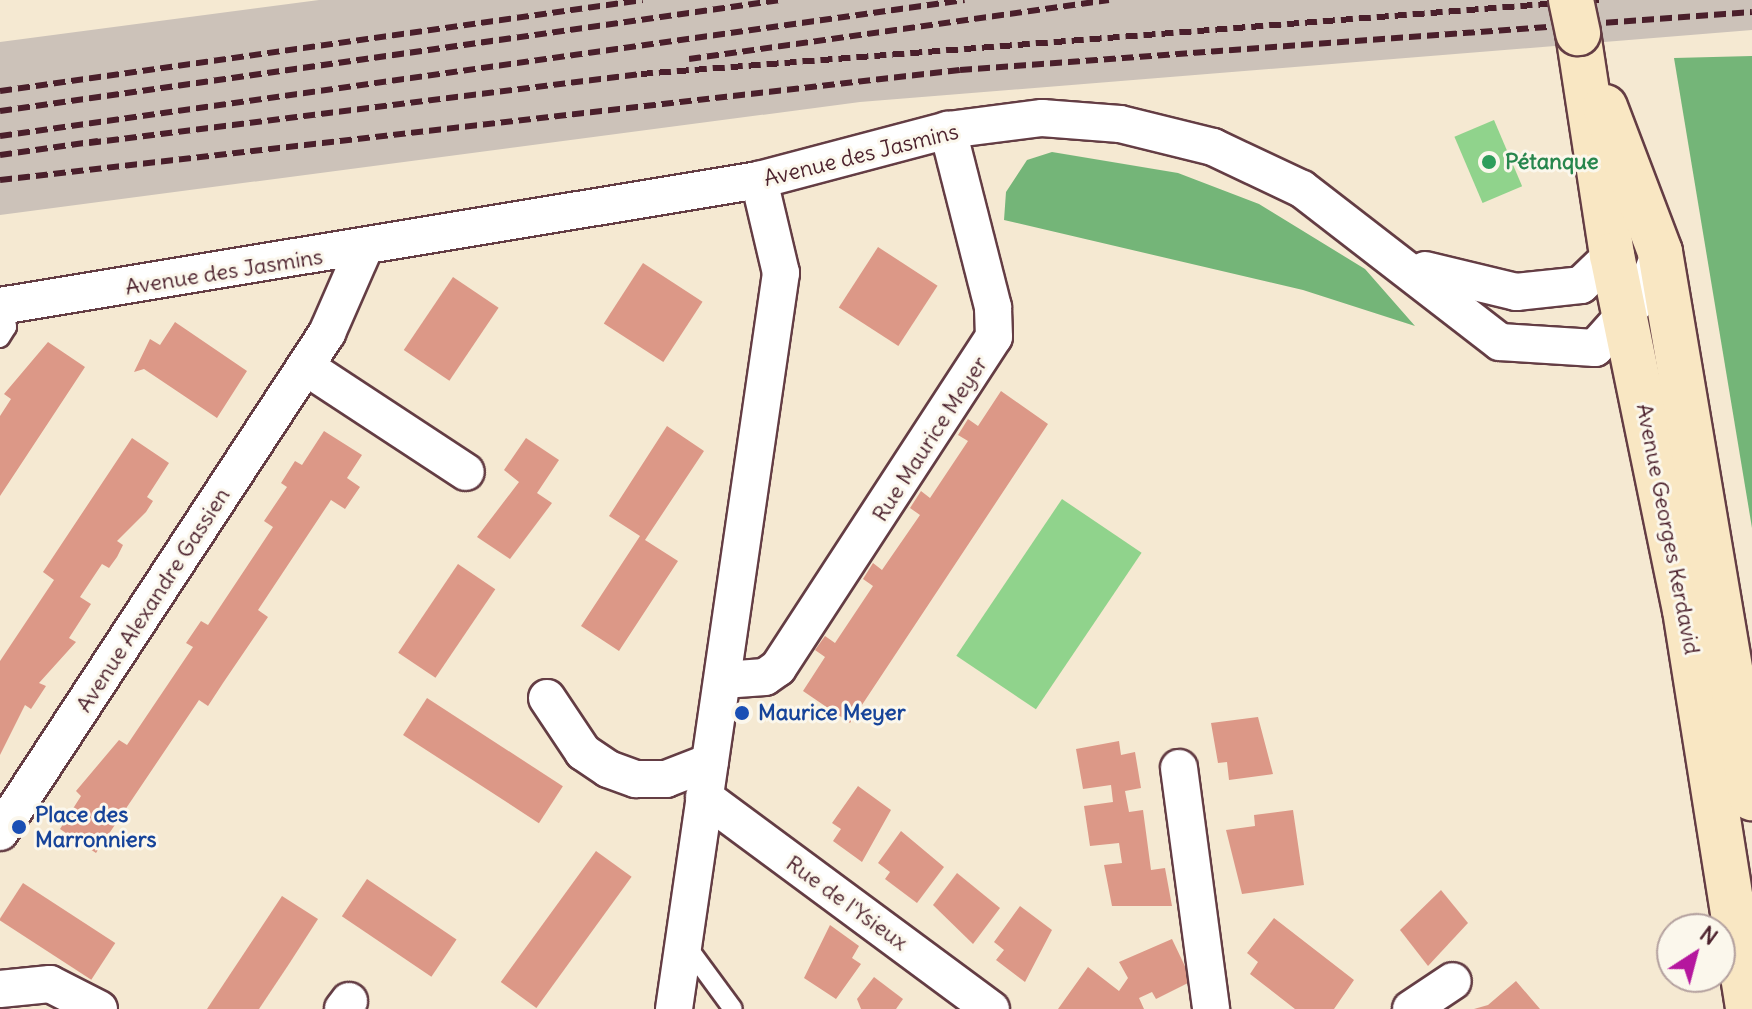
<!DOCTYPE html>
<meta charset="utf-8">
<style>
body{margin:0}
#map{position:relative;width:1752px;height:1009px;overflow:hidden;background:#f5e9d2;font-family:Delius,sans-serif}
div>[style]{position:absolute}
.industrial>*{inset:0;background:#ccc2b9}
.green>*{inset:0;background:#90d38c;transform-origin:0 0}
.forest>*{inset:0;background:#74b578}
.building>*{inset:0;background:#dc9887;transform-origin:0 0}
.roads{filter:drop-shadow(2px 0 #643d44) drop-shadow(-2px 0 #643d44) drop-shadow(0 2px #643d44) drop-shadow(0 -2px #643d44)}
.lane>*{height:18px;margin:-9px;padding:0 9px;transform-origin:9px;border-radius:9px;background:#fff}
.street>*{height:36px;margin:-18px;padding:0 18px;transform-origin:18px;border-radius:18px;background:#fff}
.secondary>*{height:44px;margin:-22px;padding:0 22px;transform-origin:22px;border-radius:22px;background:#f9e7c3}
.rail>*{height:6px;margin-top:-3px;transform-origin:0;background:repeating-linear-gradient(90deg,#4a1f2b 0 12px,transparent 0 18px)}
.bridges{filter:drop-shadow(2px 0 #643d44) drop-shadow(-2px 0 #643d44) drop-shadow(0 2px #643d44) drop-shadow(0 -2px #643d44)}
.secondary-bridge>*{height:44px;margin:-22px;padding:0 22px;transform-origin:22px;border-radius:22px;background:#f9e7c3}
.dots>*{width:22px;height:22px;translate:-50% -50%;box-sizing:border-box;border:4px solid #fbf7ec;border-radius:50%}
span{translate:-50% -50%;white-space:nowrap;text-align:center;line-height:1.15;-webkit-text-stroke:6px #fbf7ec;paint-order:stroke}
.street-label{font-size:22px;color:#4a1f2b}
.leisure-label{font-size:22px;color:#27864d;font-weight:700}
.left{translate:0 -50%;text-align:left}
.transit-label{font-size:22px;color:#164399;font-weight:700}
.north{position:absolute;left:1656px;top:913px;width:80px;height:80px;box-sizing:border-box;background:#fbf7ec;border:2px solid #b4a19f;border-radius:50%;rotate:36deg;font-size:22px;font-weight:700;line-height:32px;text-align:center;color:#4a1f2b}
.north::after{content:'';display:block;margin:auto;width:28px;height:36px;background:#b5179e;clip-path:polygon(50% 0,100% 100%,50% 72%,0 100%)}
</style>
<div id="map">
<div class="industrial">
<div style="clip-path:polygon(319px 0,1752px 0,1752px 30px,860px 102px,0 215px,0 42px)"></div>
</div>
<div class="green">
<div style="left:1494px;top:120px;width:72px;height:43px;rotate:67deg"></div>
<div style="left:1062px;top:499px;width:96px;height:189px;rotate:34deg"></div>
</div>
<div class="forest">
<div style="clip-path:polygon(1752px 56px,1752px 528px,1674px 58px)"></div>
<div style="clip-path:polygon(1052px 152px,1178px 173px,1259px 204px,1365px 269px,1415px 326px,1303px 290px,1004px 220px,1006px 192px,1027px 160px)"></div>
</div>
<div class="building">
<div style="left:878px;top:247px;width:71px;height:72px;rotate:33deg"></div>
<div style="left:643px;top:263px;width:71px;height:72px;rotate:33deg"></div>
<div style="left:453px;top:277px;width:55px;height:88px;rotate:34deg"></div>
<div style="clip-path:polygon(175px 322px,247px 371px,217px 418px,144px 369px,134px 372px,150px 339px,160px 345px)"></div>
<div style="clip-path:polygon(48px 342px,85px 367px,0 496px,0 416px,11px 399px,4px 394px)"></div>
<div style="clip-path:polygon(1001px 391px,1048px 424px,850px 723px,803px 691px,825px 657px,815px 650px,825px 636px,835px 643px,873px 586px,863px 579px,873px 563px,882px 570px,920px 515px,910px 508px,921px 491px,930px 498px,968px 441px,958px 435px,968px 419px,978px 426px)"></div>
<div style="clip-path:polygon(667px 426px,704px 451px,645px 540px,678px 561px,619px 651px,581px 626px,640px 536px,609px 516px)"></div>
<div style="clip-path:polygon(324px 431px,362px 455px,347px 478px,360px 487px,345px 509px,331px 500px,258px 610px,268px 617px,223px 683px,208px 706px,199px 700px,96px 853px,60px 829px,81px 796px,76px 791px,119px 740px,127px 745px,193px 647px,186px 643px,201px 621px,208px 625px,273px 527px,264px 521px,287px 487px,281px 483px,295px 461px,302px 465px)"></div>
<div style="clip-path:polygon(132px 438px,169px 463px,147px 497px,153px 501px,146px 512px,117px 541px,123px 545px,117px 557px,109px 568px,102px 564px,80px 597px,91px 604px,69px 638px,76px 642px,39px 683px,46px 686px,31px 709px,25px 705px,0 755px,0 661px,54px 580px,43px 572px)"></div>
<div style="clip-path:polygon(526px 438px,559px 460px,537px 493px,552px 503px,510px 559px,477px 537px,519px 482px,504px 470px)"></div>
<div style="left:458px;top:564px;width:45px;height:107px;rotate:34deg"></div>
<div style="left:427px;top:698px;width:162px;height:44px;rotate:33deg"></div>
<div style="clip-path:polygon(1258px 717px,1273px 774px,1229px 780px,1227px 762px,1218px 763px,1211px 723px)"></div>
<div style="clip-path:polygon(1119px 741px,1121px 755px,1135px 752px,1141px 788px,1125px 791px,1129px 812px,1143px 810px,1151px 870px,1165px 868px,1172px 906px,1112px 906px,1104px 865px,1122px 863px,1119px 843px,1090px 846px,1084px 806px,1113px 802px,1111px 785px,1083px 789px,1076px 749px)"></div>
<div style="clip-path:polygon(858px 786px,891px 810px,862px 862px,833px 841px,841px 829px,832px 823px)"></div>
<div style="clip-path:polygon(1293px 810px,1304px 885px,1242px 894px,1226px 830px,1255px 826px,1254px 815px)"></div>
<div style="clip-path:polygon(901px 831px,944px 867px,917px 903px,885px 879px,890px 872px,878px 863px)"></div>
<div style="left:596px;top:851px;width:44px;height:162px;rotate:36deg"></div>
<div style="clip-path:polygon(957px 873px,1000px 908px,973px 944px,933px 905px)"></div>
<div style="left:367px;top:879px;width:108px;height:45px;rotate:34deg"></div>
<div style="left:23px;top:883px;width:110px;height:44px;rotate:33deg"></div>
<div style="clip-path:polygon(1441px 890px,1468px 923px,1428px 966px,1400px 930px)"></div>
<div style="clip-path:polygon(282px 896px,318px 919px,289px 964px,259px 1009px,207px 1009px)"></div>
<div style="clip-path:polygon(1020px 906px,1052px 930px,1025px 982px,996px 960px,1004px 950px,994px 942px)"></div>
<div style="clip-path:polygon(1274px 918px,1354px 980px,1334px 1009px,1295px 1009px,1250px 974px,1258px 962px,1247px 953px)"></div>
<div style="clip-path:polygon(830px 925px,859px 946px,852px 958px,861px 964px,836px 999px,804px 978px)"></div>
<div style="clip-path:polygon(1172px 939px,1192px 981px,1156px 999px,1152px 992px,1139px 998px,1144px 1009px,1058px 1009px,1088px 967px,1119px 991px,1128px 978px,1119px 962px)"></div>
<div style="clip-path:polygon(874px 977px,903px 999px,896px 1009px,861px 1009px,857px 999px)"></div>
<div style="clip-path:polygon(1516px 981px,1540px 1009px,1474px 1009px,1488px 1005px)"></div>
</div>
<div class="roads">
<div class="lane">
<div style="left:0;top:338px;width:13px;rotate:-58deg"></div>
<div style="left:7px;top:327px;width:22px;rotate:-98deg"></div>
<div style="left:683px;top:941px;width:84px;rotate:53.7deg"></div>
</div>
<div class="street">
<div style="left:1425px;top:270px;width:94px;rotate:13.6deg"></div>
<div style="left:1516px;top:292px;width:65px;rotate:-6.1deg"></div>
<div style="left:1581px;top:285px;width:43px;rotate:-44.1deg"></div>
<div style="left:0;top:306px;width:769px;rotate:-9.43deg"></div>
<div style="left:759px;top:180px;width:196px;rotate:-14.8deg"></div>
<div style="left:948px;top:130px;width:95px;rotate:-7.3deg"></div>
<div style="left:1042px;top:118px;width:78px;rotate:4.4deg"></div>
<div style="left:1120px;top:124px;width:96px;rotate:13.9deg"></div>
<div style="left:1213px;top:147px;width:98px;rotate:25.3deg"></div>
<div style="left:1302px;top:189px;width:250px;rotate:37.7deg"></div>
<div style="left:1500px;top:342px;width:95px;rotate:3.6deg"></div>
<div style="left:1595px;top:348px;width:75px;rotate:-48.2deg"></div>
<div style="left:1645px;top:292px;width:43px;rotate:-69.4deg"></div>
<div style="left:306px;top:367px;width:191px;rotate:33.3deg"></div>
<div style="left:723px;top:680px;width:42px;rotate:-4.1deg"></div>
<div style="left:765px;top:677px;width:16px;rotate:-35deg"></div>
<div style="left:778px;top:668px;width:395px;rotate:-56.9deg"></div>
<div style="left:994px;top:337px;width:30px;rotate:-92deg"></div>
<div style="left:993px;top:307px;width:183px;rotate:-104.3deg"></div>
<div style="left:547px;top:698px;width:65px;rotate:56.3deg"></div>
<div style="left:583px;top:752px;width:30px;rotate:34deg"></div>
<div style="left:608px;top:769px;width:30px;rotate:20deg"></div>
<div style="left:636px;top:779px;width:30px"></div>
<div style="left:666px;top:779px;width:47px;rotate:-21.1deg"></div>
<div style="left:1179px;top:768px;width:243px;rotate:82.4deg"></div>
<div style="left:704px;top:797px;width:357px;rotate:36.5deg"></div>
<div style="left:0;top:832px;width:597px;rotate:-56.76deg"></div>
<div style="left:327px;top:333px;width:90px;rotate:-66.3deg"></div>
<div style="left:0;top:989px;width:50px;rotate:-5.7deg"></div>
<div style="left:50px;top:984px;width:55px;rotate:27deg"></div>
<div style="left:343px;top:1009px;width:10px;rotate:-53deg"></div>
<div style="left:674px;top:1009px;width:744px;rotate:-81.73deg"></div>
<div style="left:781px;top:273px;width:96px;rotate:-103.3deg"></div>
<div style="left:1411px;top:1009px;width:50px;rotate:-33.7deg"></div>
</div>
<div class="secondary">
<div style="left:1578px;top:33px;width:225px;rotate:81.3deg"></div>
<div style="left:1612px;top:255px;width:362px;rotate:78.4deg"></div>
<div style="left:1685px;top:610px;width:404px;rotate:81deg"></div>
<div style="left:1605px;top:107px;width:155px;rotate:69.2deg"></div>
<div style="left:1660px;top:252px;width:554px;rotate:80.44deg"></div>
</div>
</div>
<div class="rail">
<div style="left:689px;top:59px;width:424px;rotate:-8deg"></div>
<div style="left:0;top:91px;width:649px;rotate:-8.06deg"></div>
<div style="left:0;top:111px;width:788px;rotate:-8.1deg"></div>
<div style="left:0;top:136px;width:974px;rotate:-8.03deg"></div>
<div style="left:89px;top:143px;width:556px;rotate:-7.13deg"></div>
<div style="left:641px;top:74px;width:961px;rotate:-4.42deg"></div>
<div style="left:0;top:155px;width:99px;rotate:-8.1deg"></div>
<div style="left:0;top:180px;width:966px;rotate:-6.54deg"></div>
<div style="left:960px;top:70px;width:794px;rotate:-4.19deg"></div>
</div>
<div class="bridges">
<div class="secondary-bridge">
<div style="left:1571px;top:0;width:34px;rotate:78deg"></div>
</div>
</div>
<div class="dots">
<div style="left:1489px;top:162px;background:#2e9e5b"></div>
<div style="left:742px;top:713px;background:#1a4fb4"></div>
<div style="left:19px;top:827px;background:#1a4fb4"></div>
</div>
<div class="street-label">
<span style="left:861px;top:155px;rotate:-14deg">Avenue des Jasmins</span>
<span style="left:224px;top:272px;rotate:-9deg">Avenue des Jasmins</span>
<span style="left:930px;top:439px;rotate:-57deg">Rue Maurice Meyer</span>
<span style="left:1668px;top:529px;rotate:79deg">Avenue Georges Kerdavid</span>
<span style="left:153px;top:600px;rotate:-57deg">Avenue Alexandre Gassien</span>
<span style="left:847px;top:903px;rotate:36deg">Rue de l'Ysieux</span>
</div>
<div class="leisure-label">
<span class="left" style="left:1505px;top:162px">Pétanque</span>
</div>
<div class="transit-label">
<span class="left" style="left:758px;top:713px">Maurice Meyer</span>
<span class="left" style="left:35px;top:827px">Place des<br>Marronniers</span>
</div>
<div class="north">N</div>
</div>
